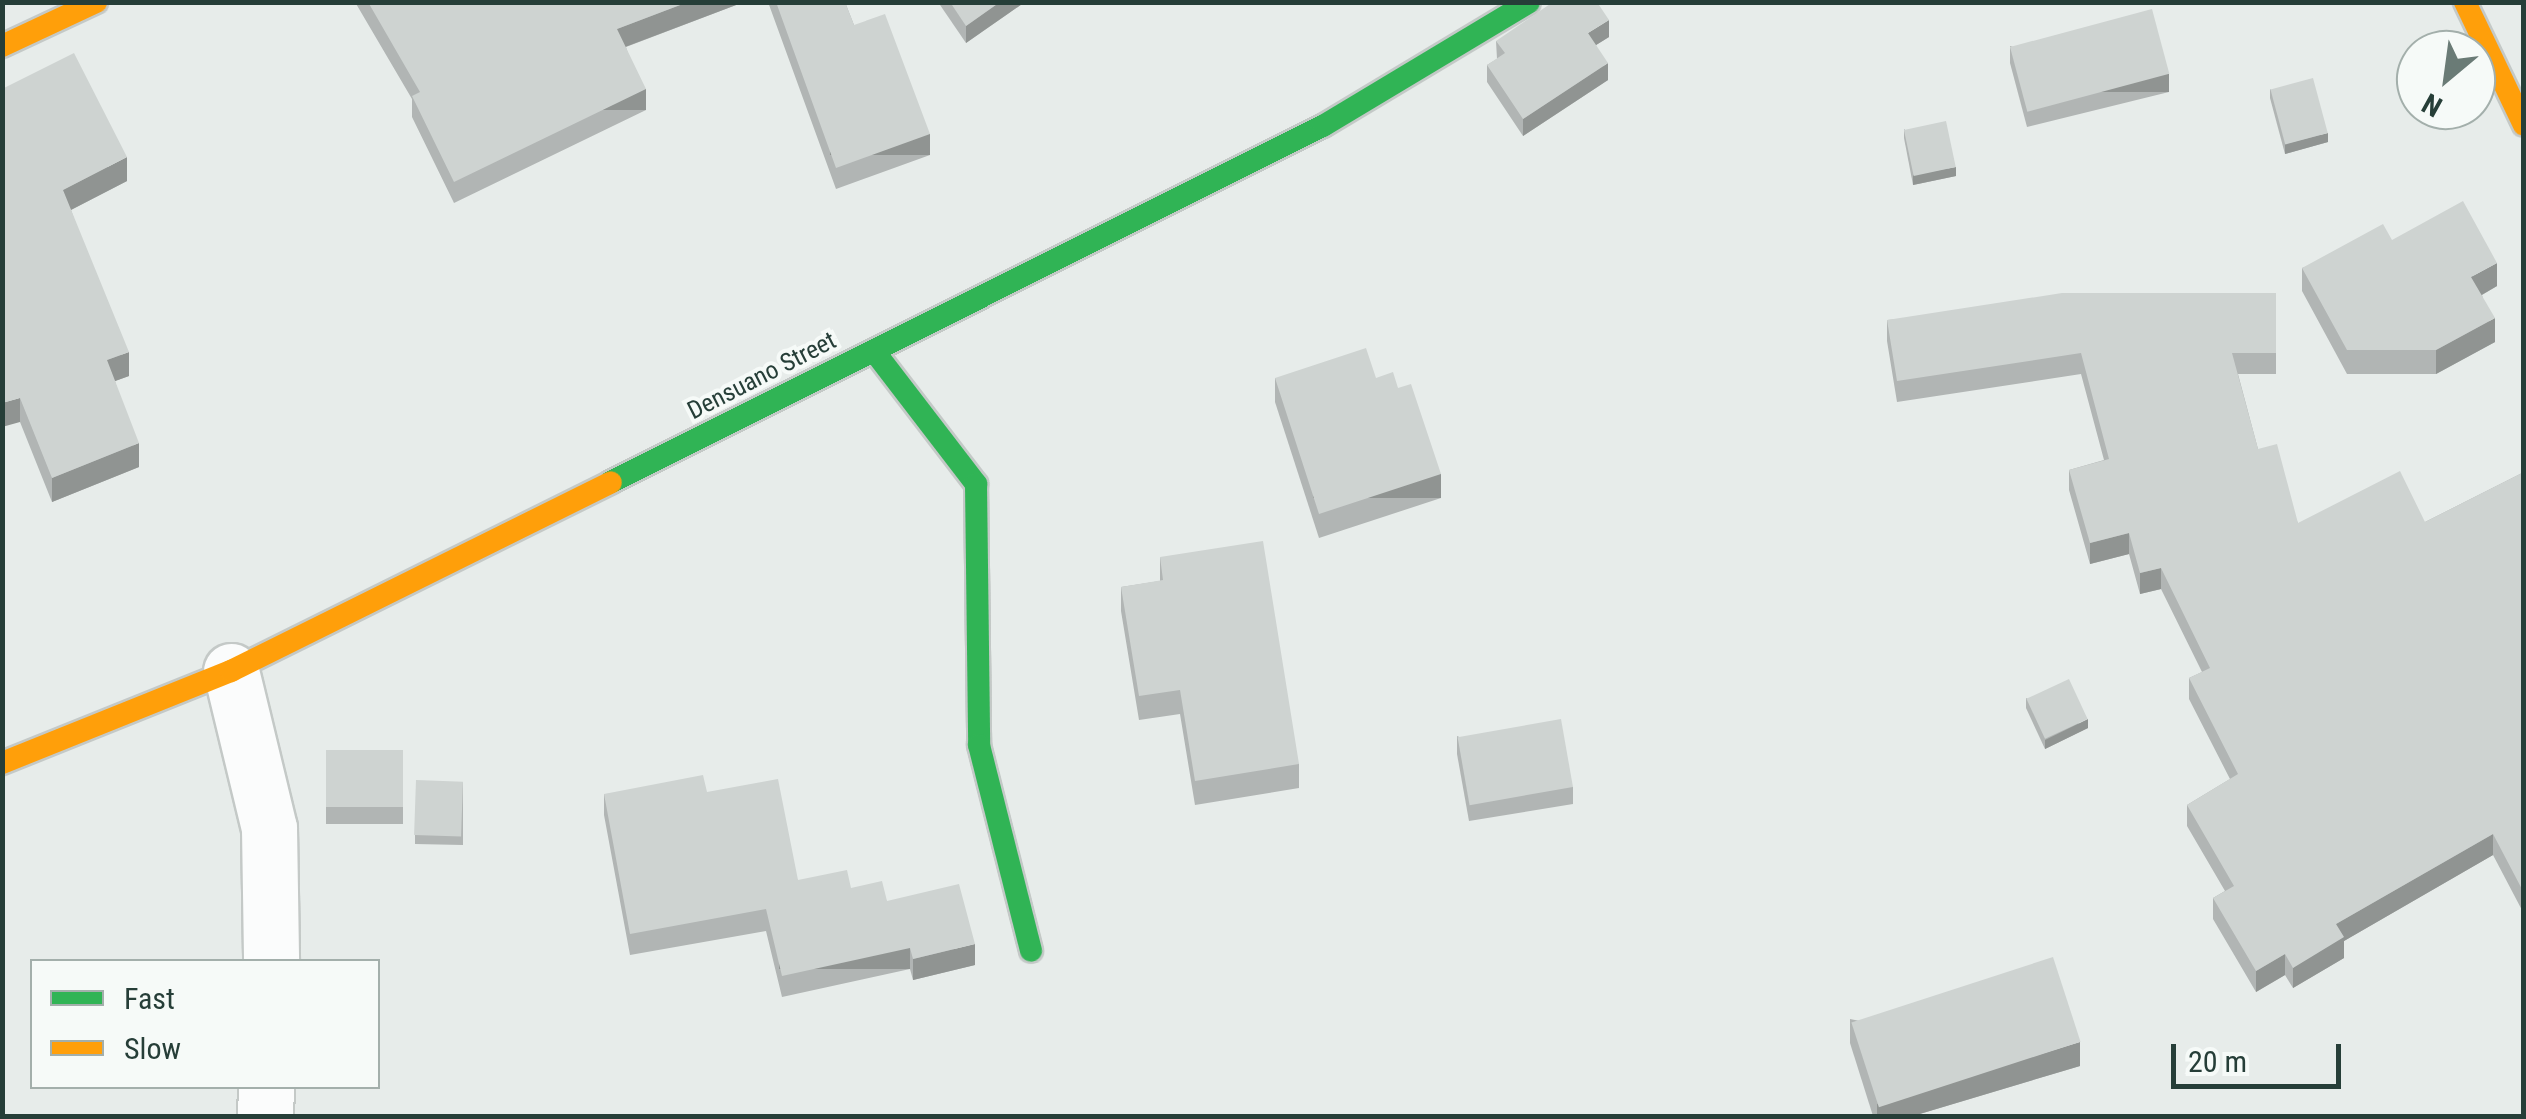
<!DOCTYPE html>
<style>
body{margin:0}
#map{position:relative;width:2526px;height:1119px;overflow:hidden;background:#e7ecea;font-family:"Roboto Condensed",sans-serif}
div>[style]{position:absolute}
.roads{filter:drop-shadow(2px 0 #c4c9c7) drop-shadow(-2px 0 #c4c9c7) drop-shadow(0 2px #c4c9c7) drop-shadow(0 -2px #c4c9c7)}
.street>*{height:55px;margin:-27.5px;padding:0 27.5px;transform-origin:27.5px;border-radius:27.5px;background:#fbfcfc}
.fast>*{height:22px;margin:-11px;padding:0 11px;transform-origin:11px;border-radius:11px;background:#30b455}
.slow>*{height:22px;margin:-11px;padding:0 11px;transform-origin:11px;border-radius:11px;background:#ff9f0a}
.wall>*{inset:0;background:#b1b5b4;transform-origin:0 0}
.shaded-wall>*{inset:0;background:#909492;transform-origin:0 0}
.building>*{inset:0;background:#ced3d1;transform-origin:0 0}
span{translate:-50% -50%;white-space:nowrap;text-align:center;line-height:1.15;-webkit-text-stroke:8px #f6faf8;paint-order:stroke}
.street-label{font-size:25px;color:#263e38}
.frame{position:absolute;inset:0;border:5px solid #263e38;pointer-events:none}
.legend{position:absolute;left:30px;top:959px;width:350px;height:130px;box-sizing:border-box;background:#f6faf8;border:2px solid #a3afab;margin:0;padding:12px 18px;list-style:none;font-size:30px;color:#263e38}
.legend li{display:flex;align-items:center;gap:20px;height:50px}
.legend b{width:50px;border:2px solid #a3afab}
.north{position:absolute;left:2396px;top:30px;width:100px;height:100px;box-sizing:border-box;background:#f6faf8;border:2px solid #a3afab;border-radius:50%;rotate:209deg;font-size:28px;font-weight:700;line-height:40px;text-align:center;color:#263e38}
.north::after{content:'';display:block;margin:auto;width:35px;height:45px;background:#6a7b76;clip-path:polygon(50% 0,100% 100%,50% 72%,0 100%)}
.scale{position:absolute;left:2171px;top:1044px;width:170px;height:45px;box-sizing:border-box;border:5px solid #263e38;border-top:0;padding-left:12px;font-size:30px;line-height:35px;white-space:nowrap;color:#263e38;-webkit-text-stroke:8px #f6faf8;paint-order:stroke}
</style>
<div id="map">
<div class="roads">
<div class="street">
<div style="left:231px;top:671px;width:162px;rotate:76.4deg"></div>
<div style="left:269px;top:828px;width:134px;rotate:89.1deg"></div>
<div style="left:265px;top:1116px;width:30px;rotate:-88deg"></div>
</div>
<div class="fast">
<div style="left:874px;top:351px;width:168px;rotate:52.5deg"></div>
<div style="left:976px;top:484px;width:261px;rotate:89.3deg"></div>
<div style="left:979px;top:745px;width:212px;rotate:75.8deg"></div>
<div style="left:611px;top:482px;width:796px;rotate:-26.57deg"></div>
<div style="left:1323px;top:126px;width:240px;rotate:-31deg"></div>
</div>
<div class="slow">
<div style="left:2465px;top:2px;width:136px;rotate:64.4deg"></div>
<div style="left:2px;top:46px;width:104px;rotate:-25.1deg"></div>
<div style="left:2px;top:763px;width:247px;rotate:-21.9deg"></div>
<div style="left:231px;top:671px;width:424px;rotate:-26.4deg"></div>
</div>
</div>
<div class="wall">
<div style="clip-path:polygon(355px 2px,744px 2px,626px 47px,646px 110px,454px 203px,412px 117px,412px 99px)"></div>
<div style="clip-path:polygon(768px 2px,845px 2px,854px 25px,930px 155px,836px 189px)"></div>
<div style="clip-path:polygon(938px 2px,1025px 2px,966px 43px)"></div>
<div style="clip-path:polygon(1609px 37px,1596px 45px,1608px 80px,1523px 136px,1487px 82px,1487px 65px,1497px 59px,1496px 41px)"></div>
<div style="clip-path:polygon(2010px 46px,2169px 92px,2027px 127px,2010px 63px)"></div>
<div style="clip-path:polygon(2px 89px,127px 181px,71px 210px,129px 376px,115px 381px,139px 467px,52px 502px,20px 422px)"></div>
<div style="clip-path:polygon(2270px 89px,2328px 142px,2285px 154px,2270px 98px)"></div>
<div style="clip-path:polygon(1904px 129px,1956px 176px,1913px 185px,1904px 138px)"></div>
<div style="clip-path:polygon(2392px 240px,2497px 286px,2482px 295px,2495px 342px,2436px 374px,2347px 374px,2302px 291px,2302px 268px)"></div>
<div style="clip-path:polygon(2276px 293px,2276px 374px,2238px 374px,2258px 449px,2298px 523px,2425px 522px,2524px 472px,2524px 914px,2493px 855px,2344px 941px,2344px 958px,2293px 988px,2285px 975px,2256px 992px,2213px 919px,2213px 898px,2225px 891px,2187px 826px,2187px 805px,2230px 779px,2189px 699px,2189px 678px,2202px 672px,2161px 589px,2140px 594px,2129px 554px,2090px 564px,2069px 490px,2069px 470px,2104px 460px,2081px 374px,1897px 402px,1887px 341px,1887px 320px)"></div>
<div style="clip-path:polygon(1275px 378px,1376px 378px,1398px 388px,1441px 498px,1319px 538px,1275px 402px)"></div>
<div style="clip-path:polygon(1160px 557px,1299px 764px,1299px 788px,1195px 805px,1180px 714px,1139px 720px,1121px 611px,1121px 587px,1160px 581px)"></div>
<div style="clip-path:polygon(2026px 698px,2088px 728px,2045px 749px,2026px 708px)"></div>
<div style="clip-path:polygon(1457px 736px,1573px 787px,1573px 804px,1469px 821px,1457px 754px)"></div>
<div style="left:326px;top:750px;width:77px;height:74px"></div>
<div style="clip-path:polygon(463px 782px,463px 845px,415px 844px,415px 835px)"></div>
<div style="clip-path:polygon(707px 792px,798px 880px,851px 888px,887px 901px,975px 965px,913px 980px,910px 969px,782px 997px,766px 931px,630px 955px,604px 815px,604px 794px)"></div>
<div style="clip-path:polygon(1850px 1019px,2080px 1066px,1913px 1116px,1873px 1116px,1850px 1043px)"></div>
</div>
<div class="shaded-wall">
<div style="clip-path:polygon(688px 2px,744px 2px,617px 50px,617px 29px)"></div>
<div style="clip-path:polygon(1000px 2px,1025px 2px,966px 43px,966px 26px)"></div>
<div style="clip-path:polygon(1609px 20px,1609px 37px,1588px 50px,1588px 33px)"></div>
<div style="clip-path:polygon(1608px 63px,1608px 80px,1523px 136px,1523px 119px)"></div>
<div style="left:2169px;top:74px;width:18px;height:146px;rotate:90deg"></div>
<div style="left:646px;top:89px;width:21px;height:213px;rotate:90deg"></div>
<div style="clip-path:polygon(2328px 133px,2328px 142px,2285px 154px,2285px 144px)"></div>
<div style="left:930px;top:134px;width:21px;height:100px;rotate:90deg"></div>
<div style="clip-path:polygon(127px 157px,127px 181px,63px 214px,63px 190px)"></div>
<div style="clip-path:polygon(1956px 167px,1956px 176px,1913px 185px,1913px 175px)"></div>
<div style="clip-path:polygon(2497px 263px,2497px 286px,2471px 301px,2471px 277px)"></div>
<div style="clip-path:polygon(2495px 318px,2495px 342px,2436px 374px,2436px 350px)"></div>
<div style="clip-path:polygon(129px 352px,129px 376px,107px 384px,107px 360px)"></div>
<div style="clip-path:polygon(20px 398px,20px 422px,2px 427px,2px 403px)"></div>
<div style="clip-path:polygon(139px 443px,139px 467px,52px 502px,52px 478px)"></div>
<div style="left:1441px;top:474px;width:24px;height:128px;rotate:90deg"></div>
<div style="clip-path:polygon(2129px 533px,2129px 554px,2090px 564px,2090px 543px)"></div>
<div style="clip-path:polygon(2161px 568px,2161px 589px,2140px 594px,2140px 573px)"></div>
<div style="clip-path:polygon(2088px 719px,2088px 728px,2045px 749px,2045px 740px)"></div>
<div style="clip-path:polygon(2493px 834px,2493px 855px,2344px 941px,2344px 958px,2293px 988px,2293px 968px,2336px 924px)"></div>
<div style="clip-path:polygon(975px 944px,975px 965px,913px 980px,913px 959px)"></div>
<div style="left:910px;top:948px;width:21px;height:131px;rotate:90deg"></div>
<div style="clip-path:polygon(2285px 954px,2285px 975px,2256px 992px,2256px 971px)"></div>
<div style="clip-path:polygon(2080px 1042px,2080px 1066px,1913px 1116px,1877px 1116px,1877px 1104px)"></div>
</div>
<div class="building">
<div style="clip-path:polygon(368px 2px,688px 2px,617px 29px,646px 89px,454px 182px,412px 96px,420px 92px)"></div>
<div style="clip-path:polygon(776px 2px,845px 2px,854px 25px,885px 14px,930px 134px,836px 168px)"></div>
<div style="clip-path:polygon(950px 2px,1000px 2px,966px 26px)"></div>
<div style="clip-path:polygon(1553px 2px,1597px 2px,1609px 20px,1588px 33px,1608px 63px,1523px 119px,1487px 65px,1505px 53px,1496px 41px)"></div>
<div style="left:2152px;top:9px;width:67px;height:147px;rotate:75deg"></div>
<div style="clip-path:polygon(74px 53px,127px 157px,63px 190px,129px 352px,107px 360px,139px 443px,52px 478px,20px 398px,2px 403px,2px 89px)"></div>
<div style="left:2313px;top:78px;width:57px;height:44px;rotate:75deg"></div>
<div style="left:1946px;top:121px;width:47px;height:43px;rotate:78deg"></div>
<div style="clip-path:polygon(2463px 201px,2497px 263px,2471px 277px,2495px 318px,2436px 350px,2347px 350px,2302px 268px,2383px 224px,2392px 240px)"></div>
<div style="clip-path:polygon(2062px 293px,2276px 293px,2276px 353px,2232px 353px,2258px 449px,2277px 444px,2298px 523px,2400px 471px,2425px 522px,2524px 472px,2524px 893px,2493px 834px,2336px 924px,2344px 937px,2293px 968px,2285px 954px,2256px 971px,2213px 898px,2234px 886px,2187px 805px,2238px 774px,2189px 678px,2210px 668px,2161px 568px,2140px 573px,2129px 533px,2090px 543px,2069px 470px,2109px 459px,2081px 353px,1897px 381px,1887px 320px)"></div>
<div style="clip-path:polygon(1366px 348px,1376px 378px,1393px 372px,1398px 388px,1411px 384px,1441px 474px,1319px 514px,1275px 378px)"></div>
<div style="clip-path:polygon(1263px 541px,1299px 764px,1195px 781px,1180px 690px,1139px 696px,1121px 587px,1163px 580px,1160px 557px)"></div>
<div style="left:2069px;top:679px;width:44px;height:47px;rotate:65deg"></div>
<div style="left:1561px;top:719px;width:69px;height:105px;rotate:80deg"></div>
<div style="left:326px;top:750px;width:77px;height:57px"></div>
<div style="clip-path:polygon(703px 775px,707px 792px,778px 779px,798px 880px,847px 870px,851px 888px,882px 881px,887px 901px,959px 884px,975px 944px,913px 959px,910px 948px,782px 976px,766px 909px,630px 934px,604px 794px)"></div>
<div style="left:416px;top:780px;width:47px;height:55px;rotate:2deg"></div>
<div style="left:2053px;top:957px;width:89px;height:212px;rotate:72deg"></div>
</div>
<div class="street-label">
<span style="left:762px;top:376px;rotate:-27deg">Densuano Street</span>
</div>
<div class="frame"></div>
<ul class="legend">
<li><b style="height:12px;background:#30b455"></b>Fast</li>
<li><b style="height:12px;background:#ff9f0a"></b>Slow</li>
</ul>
<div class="north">N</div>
<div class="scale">20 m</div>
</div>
